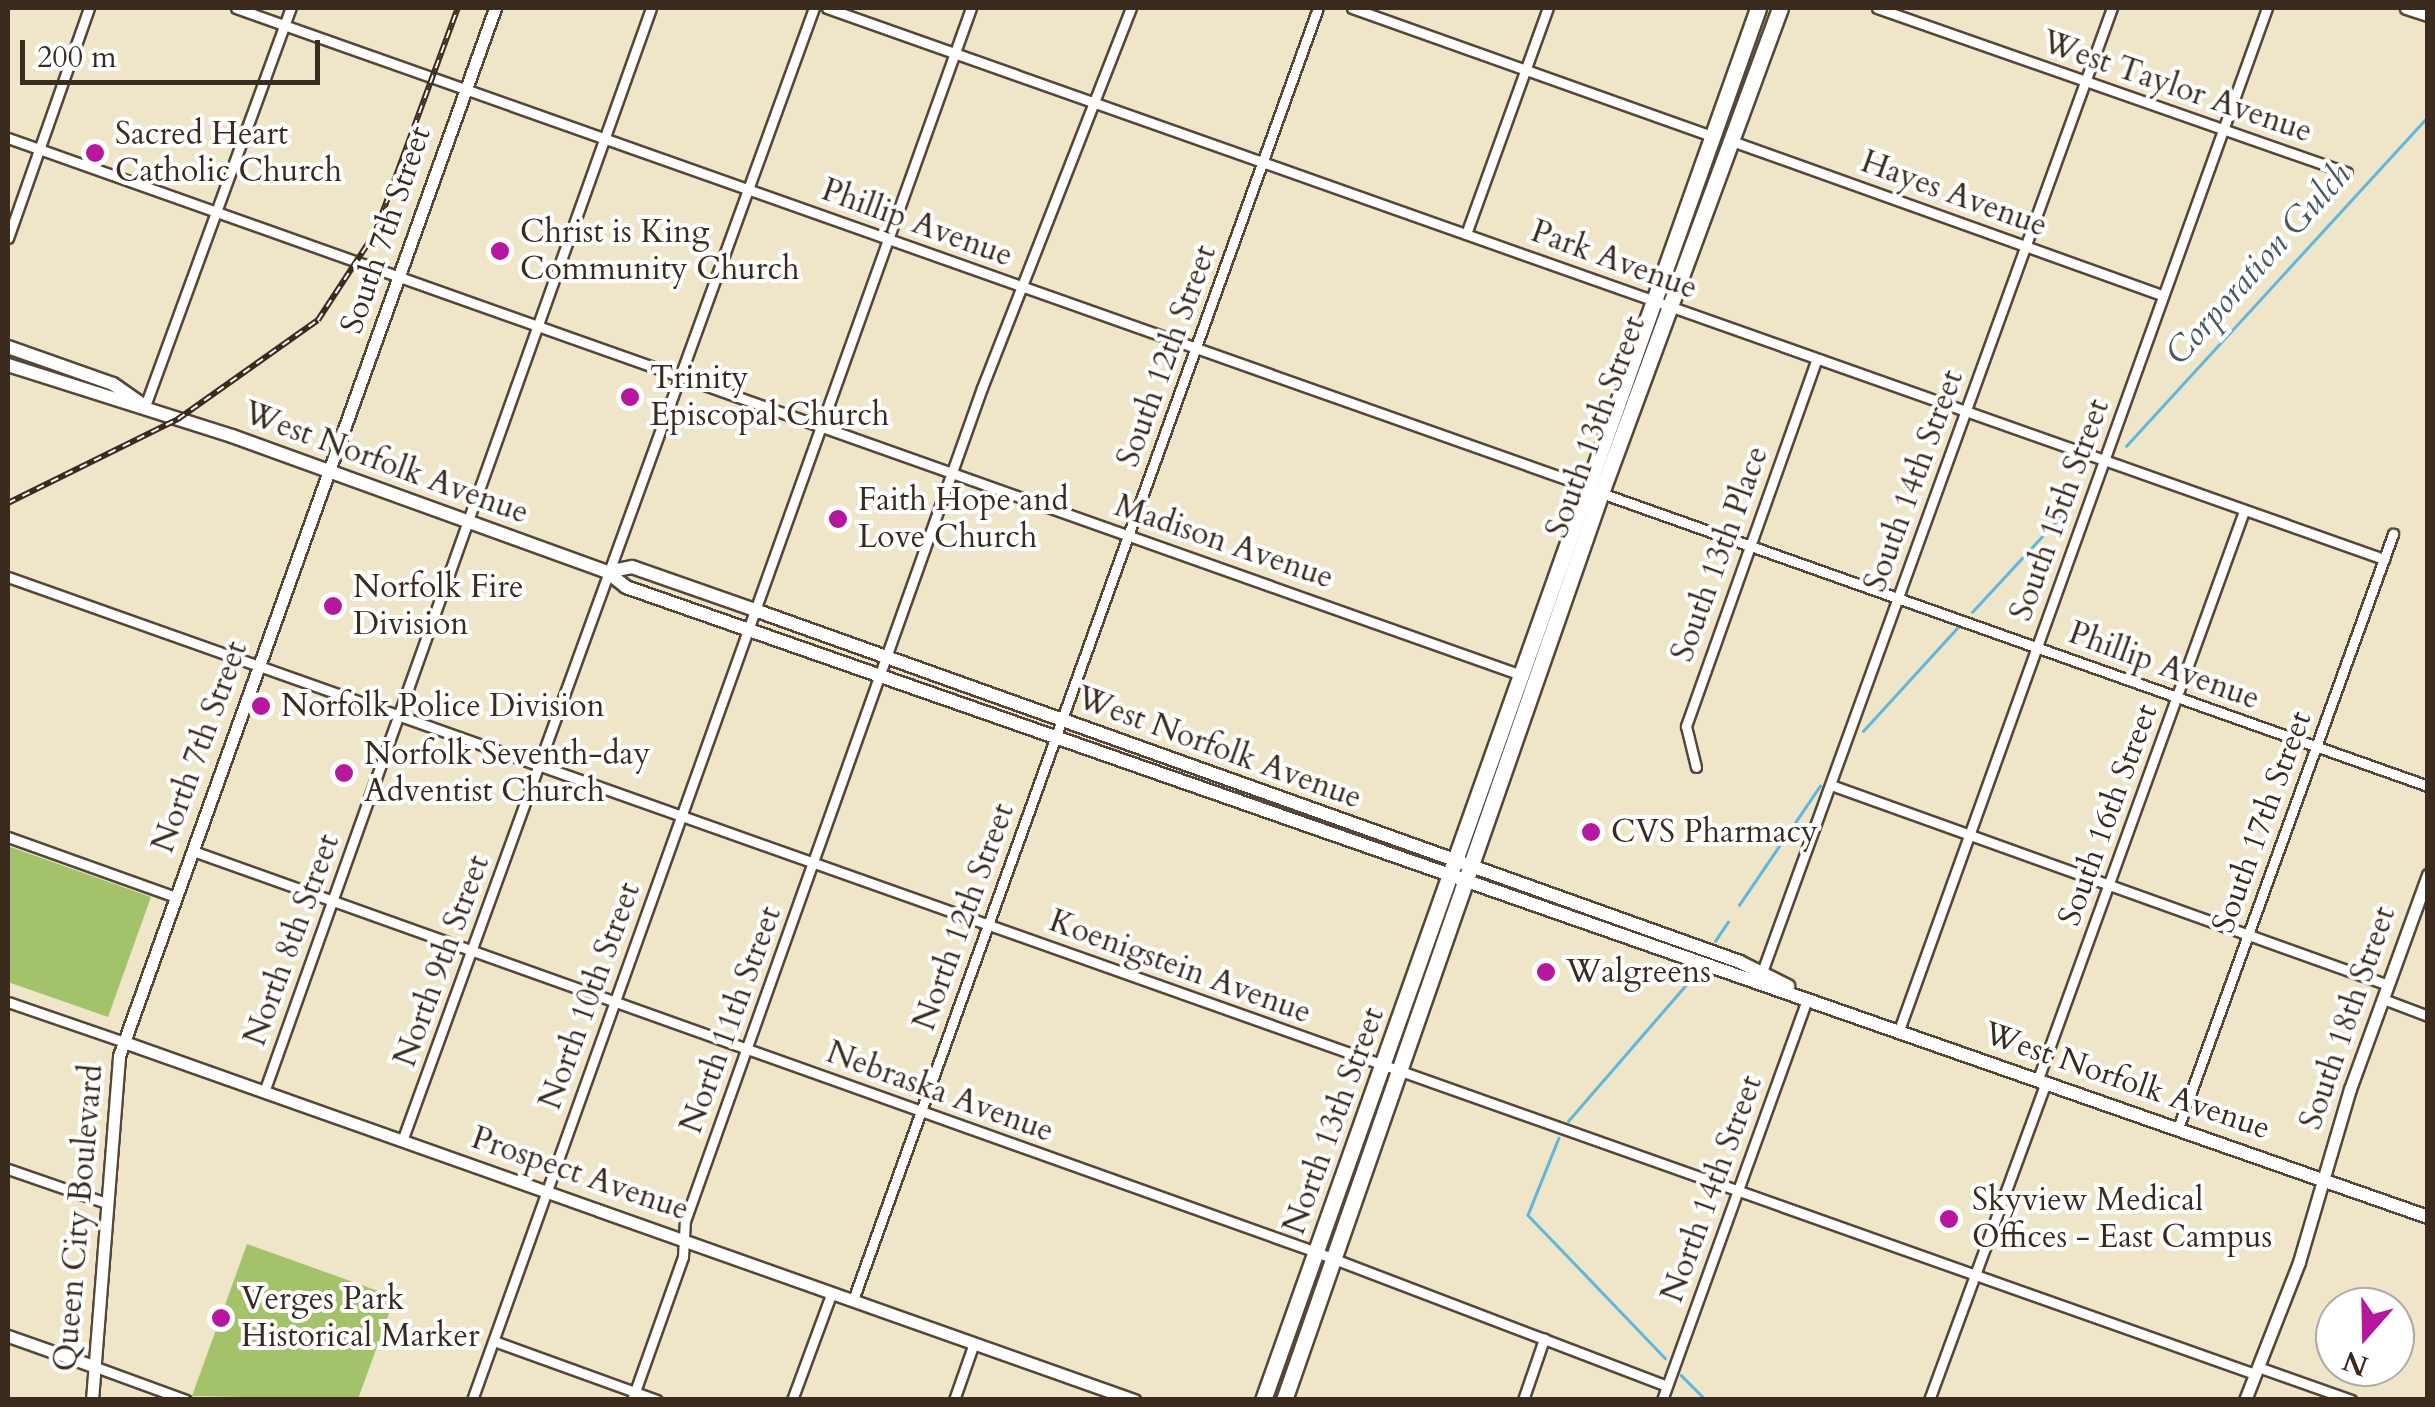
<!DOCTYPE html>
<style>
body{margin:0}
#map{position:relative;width:2435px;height:1407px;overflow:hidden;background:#efe6ca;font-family:Cardo,serif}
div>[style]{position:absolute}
.green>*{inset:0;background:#a3c26a}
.stream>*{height:2.5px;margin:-1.25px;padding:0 1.25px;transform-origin:1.25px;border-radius:1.25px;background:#60b6dc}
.roads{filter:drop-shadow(2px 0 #564638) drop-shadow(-2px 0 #564638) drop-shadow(0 2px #564638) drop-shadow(0 -2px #564638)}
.minor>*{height:9px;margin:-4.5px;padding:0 4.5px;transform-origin:4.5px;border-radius:4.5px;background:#fff}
.tertiary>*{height:11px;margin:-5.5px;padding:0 5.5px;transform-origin:5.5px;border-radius:5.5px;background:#fff}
.secondary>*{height:12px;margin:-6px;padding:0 6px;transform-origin:6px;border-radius:6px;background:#fff}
.trunk>*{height:15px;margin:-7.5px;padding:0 7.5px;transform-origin:7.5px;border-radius:7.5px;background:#fff}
.rail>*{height:6px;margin-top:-3px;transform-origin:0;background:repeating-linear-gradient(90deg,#fff 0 8px,#3b2a1e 0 16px);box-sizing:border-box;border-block:2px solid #3b2a1e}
.dots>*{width:28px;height:28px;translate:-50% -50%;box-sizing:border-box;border:5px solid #fff;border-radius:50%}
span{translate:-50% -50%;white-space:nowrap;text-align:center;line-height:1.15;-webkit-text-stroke:8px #fff;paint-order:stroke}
.street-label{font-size:32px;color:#3b2a1e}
.poi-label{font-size:32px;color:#3b2a1e}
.left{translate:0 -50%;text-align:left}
.water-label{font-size:35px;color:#485b60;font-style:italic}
.frame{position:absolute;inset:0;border:10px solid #3b2a1e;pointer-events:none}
.north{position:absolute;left:2315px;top:1287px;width:100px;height:100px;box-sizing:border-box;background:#fff;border:2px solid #b1aaa5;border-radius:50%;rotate:200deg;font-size:28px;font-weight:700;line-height:40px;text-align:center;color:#3b2a1e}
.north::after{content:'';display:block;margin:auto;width:35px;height:45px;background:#b5179e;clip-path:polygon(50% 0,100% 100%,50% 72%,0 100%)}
.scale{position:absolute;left:20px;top:40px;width:300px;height:45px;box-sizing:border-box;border:5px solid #3b2a1e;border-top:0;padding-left:12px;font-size:30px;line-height:35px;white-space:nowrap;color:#3b2a1e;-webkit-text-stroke:8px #fff;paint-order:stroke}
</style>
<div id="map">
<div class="green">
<div style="clip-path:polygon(8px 846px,151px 897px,108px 1017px,8px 982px)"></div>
<div style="clip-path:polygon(247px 1244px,395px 1297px,358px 1399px,192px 1396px)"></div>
</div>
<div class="stream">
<div style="left:2126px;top:446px;width:447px;rotate:-47.5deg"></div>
<div style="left:1972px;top:612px;width:150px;rotate:-47.2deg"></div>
<div style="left:1863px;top:731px;width:142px;rotate:-47.6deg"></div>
<div style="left:1739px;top:905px;width:144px;rotate:-55.8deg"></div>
<div style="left:1715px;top:941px;width:23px;rotate:-56deg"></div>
<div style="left:1568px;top:1121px;width:186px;rotate:-49.1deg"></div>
<div style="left:1559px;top:1138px;width:83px;rotate:111.9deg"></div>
<div style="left:1528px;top:1215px;width:198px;rotate:46.2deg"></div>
<div style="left:1681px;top:1375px;width:35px;rotate:45deg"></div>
</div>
<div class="roads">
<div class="minor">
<div style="left:236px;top:8px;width:1429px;rotate:19.5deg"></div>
<div style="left:827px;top:8px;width:1652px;rotate:19.49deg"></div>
<div style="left:1352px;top:8px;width:378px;rotate:19.6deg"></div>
<div style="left:1877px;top:8px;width:498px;rotate:19.3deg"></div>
<div style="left:8px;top:138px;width:1602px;rotate:19.54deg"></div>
<div style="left:1729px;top:140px;width:461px;rotate:19.7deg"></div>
<div style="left:1466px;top:234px;width:240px;rotate:-70.1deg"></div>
<div style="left:8px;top:238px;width:244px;rotate:-70.6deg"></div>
<div style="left:145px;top:406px;width:424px;rotate:-69.9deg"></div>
<div style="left:1601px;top:493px;width:877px;rotate:19.51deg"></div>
<div style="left:8px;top:577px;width:2384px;rotate:19.53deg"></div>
<div style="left:1696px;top:767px;width:42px;rotate:-103.7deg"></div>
<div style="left:1686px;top:726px;width:388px;rotate:-70.4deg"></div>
<div style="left:1831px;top:785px;width:592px;rotate:19.75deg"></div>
<div style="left:8px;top:837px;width:178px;rotate:19.7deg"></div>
<div style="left:193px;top:851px;width:1192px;rotate:19.65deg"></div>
<div style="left:1316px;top:1252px;width:375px;rotate:20.9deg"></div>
<div style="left:1762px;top:972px;width:1026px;rotate:-70.05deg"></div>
<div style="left:2383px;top:999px;width:48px;rotate:20.7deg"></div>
<div style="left:8px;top:1002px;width:123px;rotate:19deg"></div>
<div style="left:1899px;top:1030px;width:1086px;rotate:-70.2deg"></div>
<div style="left:2038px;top:1079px;width:604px;rotate:-70.07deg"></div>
<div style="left:264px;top:1092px;width:1151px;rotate:-70.35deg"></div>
<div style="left:2178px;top:1128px;width:632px;rotate:-70.1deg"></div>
<div style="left:402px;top:1141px;width:1206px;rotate:-70.02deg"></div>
<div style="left:8px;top:1169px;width:104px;rotate:19.1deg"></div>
<div style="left:853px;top:1300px;width:1373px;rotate:-70.21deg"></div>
<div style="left:494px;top:1341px;width:173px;rotate:19.9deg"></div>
<div style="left:93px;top:1366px;width:99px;rotate:20.1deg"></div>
<div style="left:2258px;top:1367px;width:99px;rotate:19.5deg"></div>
<div style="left:472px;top:1400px;width:1479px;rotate:-70.28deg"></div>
<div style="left:632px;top:1400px;width:152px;rotate:-70.4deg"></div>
<div style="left:683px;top:1257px;width:36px;rotate:-87deg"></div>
<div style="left:685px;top:1221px;width:884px;rotate:-70.38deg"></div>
<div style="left:982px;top:388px;width:408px;rotate:-68.6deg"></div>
<div style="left:792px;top:1400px;width:115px;rotate:-69.7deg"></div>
<div style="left:954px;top:1400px;width:60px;rotate:-70.7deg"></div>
<div style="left:1523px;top:1400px;width:65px;rotate:-71deg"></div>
<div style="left:1662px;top:1400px;width:426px;rotate:-70.1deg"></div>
<div style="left:1929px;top:1400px;width:339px;rotate:-69.8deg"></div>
</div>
<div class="tertiary">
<div style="left:2406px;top:8px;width:23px;rotate:18deg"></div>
<div style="left:124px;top:1042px;width:1072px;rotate:19.52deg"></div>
<div style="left:8px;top:1336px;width:90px;rotate:19.4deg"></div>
<div style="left:92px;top:1400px;width:345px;rotate:-85.5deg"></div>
<div style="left:119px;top:1056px;width:1113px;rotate:-70.26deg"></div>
<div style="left:2245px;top:1400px;width:148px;rotate:-68.6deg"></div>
<div style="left:2299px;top:1262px;width:180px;rotate:-73.6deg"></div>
<div style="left:2350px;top:1089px;width:228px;rotate:-70deg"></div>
</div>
<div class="secondary">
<div style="left:8px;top:347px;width:111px;rotate:19.4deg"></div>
<div style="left:113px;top:384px;width:37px;rotate:35deg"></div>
<div style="left:8px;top:365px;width:235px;rotate:17.6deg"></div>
<div style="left:232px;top:436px;width:399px;rotate:19.9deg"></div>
<div style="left:607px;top:572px;width:24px;rotate:38deg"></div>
<div style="left:626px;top:587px;width:1909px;rotate:19.27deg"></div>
<div style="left:607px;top:572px;width:25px;rotate:-11deg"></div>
<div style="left:632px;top:567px;width:127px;rotate:19.3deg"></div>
<div style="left:752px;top:609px;width:1049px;rotate:19.66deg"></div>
<div style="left:1740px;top:962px;width:54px;rotate:26.6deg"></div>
</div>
<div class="trunk">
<div style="left:1263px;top:1400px;width:1477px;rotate:-70.42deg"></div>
<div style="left:1284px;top:1400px;width:961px;rotate:-70.74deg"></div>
<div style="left:1601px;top:493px;width:517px;rotate:-69.74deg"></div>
</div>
</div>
<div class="rail">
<div style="left:8px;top:503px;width:190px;rotate:-26.3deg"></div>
<div style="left:178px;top:419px;width:171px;rotate:-35.3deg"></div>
<div style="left:318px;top:320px;width:104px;rotate:-56.8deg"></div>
<div style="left:375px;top:233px;width:240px;rotate:-69.8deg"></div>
</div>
<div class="dots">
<div style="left:95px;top:153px;background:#b5179e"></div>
<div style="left:500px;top:251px;background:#b5179e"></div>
<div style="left:630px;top:397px;background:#b5179e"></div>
<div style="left:838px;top:519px;background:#b5179e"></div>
<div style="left:333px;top:606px;background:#b5179e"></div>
<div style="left:261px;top:706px;background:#b5179e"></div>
<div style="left:344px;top:773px;background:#b5179e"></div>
<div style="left:1591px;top:832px;background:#b5179e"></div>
<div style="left:1546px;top:972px;background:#b5179e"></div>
<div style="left:1949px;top:1219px;background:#b5179e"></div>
<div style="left:221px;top:1318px;background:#b5179e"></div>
</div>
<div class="street-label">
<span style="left:2177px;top:87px;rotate:19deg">West Taylor Avenue</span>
<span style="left:1954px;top:194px;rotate:20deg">Hayes Avenue</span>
<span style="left:917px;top:223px;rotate:20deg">Phillip Avenue</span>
<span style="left:386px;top:230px;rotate:-71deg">South 7th Street</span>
<span style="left:1614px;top:260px;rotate:20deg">Park Avenue</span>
<span style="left:1167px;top:356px;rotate:-70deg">South 12th Street</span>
<span style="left:1596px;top:427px;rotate:-70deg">South 13th Street</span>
<span style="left:386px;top:463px;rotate:20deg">West Norfolk Avenue</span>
<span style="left:1914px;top:481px;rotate:-70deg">South 14th Street</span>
<span style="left:2060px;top:510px;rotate:-70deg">South 15th Street</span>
<span style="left:1224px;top:542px;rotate:19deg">Madison Avenue</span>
<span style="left:1720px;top:554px;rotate:-70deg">South 13th Place</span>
<span style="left:2164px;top:666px;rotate:20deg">Phillip Avenue</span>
<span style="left:200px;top:747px;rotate:-70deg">North 7th Street</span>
<span style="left:1219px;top:748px;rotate:20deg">West Norfolk Avenue</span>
<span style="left:2108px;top:815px;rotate:-70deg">South 16th Street</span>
<span style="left:2262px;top:822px;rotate:-70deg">South 17th Street</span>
<span style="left:964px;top:917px;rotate:-70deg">North 12th Street</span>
<span style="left:292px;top:940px;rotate:-70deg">North 8th Street</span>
<span style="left:442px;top:961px;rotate:-70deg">North 9th Street</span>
<span style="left:1180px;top:967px;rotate:20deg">Koenigstein Avenue</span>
<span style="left:590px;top:996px;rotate:-70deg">North 10th Street</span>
<span style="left:2348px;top:1018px;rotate:-71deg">South 18th Street</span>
<span style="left:731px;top:1020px;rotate:-70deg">North 11th Street</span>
<span style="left:2127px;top:1081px;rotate:19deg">West Norfolk Avenue</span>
<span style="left:940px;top:1092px;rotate:20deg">Nebraska Avenue</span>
<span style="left:1334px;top:1121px;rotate:-70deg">North 13th Street</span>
<span style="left:580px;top:1174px;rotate:19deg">Prospect Avenue</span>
<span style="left:1712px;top:1189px;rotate:-70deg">North 14th Street</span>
<span style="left:79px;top:1218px;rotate:-85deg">Queen City Boulevard</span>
</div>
<div class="poi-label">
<span class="left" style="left:115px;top:153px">Sacred Heart<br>Catholic Church</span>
<span class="left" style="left:520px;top:251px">Christ is King<br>Community Church</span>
<span class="left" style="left:650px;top:397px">Trinity<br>Episcopal Church</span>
<span class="left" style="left:858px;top:519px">Faith Hope and<br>Love Church</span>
<span class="left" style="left:353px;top:606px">Norfolk Fire<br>Division</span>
<span class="left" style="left:281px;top:706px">Norfolk Police Division</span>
<span class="left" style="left:364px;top:773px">Norfolk Seventh-day<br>Adventist Church</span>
<span class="left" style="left:1611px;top:832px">CVS Pharmacy</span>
<span class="left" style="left:1566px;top:972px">Walgreens</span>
<span class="left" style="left:1972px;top:1219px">Skyview Medical<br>Offices - East Campus</span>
<span class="left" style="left:241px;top:1318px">Verges Park<br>Historical Marker</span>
</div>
<div class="water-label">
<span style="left:2258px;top:264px;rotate:-48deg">Corporation Gulch</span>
</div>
<div class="frame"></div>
<div class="north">N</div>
<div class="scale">200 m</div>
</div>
